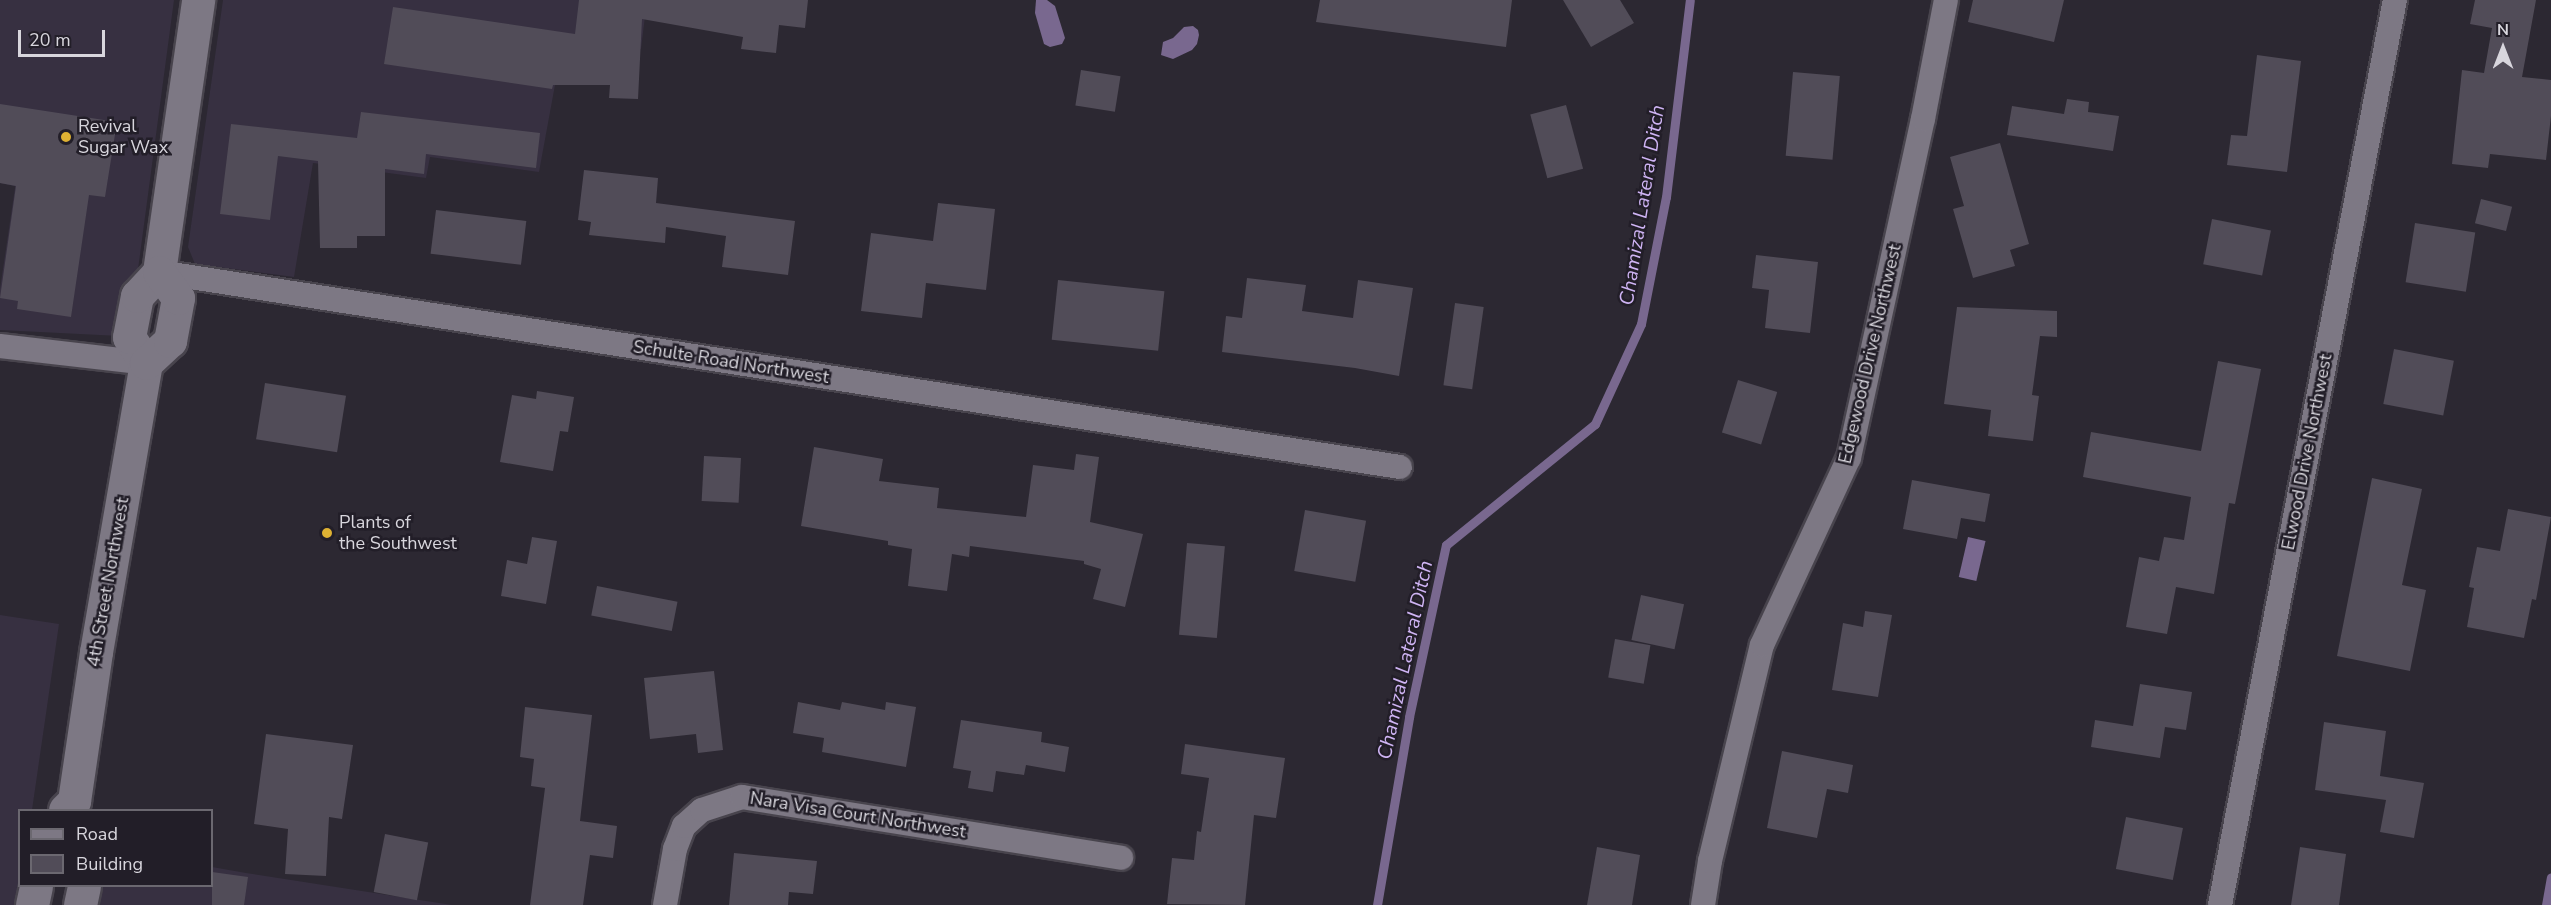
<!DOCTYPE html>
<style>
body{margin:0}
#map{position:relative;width:2551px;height:905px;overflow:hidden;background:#2c2832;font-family:"Nunito Sans",sans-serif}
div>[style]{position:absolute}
.built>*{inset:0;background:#373041}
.water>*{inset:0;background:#79688f;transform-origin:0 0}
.stream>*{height:9px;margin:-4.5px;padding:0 4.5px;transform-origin:4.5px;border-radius:4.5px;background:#79688f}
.building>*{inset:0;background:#514c58;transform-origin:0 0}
.roads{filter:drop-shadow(2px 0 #48444d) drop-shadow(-2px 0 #48444d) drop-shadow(0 2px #48444d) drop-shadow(0 -2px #48444d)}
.minor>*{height:24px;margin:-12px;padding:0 12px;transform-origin:12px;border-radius:12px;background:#7d7884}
.secondary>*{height:33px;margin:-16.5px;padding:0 16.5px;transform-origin:16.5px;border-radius:16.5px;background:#7d7884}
.dots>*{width:16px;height:16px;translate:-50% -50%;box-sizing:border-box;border:3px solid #221e28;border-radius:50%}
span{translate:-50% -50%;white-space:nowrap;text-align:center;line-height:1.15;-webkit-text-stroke:5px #221e28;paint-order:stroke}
.poi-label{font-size:18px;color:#d8d6dd}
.left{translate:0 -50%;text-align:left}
.street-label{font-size:18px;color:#d8d6dd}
.water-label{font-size:20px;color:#cfb4f4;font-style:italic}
.legend{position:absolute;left:18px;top:809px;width:195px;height:78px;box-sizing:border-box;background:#221e28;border:2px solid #6b6870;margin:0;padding:8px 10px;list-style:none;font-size:18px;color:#d8d6dd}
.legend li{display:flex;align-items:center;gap:12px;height:30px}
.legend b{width:30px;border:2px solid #6b6870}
.north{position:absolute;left:2473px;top:18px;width:60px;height:60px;-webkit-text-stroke:4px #221e28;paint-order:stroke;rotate:0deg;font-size:16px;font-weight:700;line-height:24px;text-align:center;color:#d8d6dd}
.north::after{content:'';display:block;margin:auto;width:21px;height:27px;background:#d8d6dd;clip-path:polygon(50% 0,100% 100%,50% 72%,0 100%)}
.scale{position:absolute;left:18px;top:30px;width:87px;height:27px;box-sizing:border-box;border:3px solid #d8d6dd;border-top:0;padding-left:8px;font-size:18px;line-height:21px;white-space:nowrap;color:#d8d6dd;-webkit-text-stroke:4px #221e28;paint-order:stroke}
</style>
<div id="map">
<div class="built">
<div style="clip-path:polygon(0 0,174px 0,137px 277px,120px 336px,0 330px,0 289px,15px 188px,15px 186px,0 183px)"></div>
<div style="clip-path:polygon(223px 0,647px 0,641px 49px,564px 36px,539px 172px,430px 157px,426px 178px,313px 163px,294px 277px,195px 264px,188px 247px)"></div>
<div style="clip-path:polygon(0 615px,59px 624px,32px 810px,20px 810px,20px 886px,17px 905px,0 905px)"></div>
<div style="clip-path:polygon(212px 867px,246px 873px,452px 905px,91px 905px,94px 886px,212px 886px)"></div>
</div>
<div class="water">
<div style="clip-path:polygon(1036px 0,1047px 0,1055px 6px,1065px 38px,1062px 44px,1050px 47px,1044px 44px,1035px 13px)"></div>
<div style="clip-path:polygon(1193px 26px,1198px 30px,1199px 35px,1197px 44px,1192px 50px,1173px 59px,1161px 55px,1163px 42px,1173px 38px,1184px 27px)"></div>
<div style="left:1968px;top:537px;width:18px;height:41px;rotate:13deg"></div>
</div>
<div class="stream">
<div style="left:1377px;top:905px;width:191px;rotate:-80.3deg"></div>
<div style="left:1409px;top:717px;width:176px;rotate:-77.9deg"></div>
<div style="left:1446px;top:545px;width:192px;rotate:-39.1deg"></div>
<div style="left:1595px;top:424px;width:110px;rotate:-65.3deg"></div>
<div style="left:1641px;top:324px;width:129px;rotate:-78.9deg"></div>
<div style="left:1666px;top:197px;width:198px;rotate:-83.1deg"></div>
<div style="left:2546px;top:905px;width:28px;rotate:-80deg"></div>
</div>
<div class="building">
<div style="clip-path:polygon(579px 0,808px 0,805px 28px,779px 25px,776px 53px,741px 49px,743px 37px,642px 19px,638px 99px,609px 98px,610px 85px,553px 85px,552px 89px,384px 64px,393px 7px,575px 34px)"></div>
<div style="clip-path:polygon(1320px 0,1512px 0,1506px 47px,1316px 22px)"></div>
<div style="clip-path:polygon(1563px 0,1620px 0,1634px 23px,1591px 47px)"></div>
<div style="clip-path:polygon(1973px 0,2064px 0,2054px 42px,1968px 22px)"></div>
<div style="clip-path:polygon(2475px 0,2536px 0,2522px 77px,2551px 80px,2551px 116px,2546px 160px,2490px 154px,2488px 168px,2452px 164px,2462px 70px,2484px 73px,2492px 28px,2470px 24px)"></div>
<div style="clip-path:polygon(2257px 55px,2301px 61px,2287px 172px,2227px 165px,2231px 135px,2247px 136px)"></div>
<div style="left:1081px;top:70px;width:40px;height:36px;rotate:9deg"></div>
<div style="left:1793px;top:72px;width:47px;height:84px;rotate:5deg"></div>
<div style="clip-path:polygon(2067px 99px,2089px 102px,2088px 112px,2119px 116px,2113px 151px,2007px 135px,2012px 106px,2064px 114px)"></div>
<div style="clip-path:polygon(0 104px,117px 122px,105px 197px,89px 195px,71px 317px,17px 309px,18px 301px,0 298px,16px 186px,0 183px)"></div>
<div style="left:1566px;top:105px;width:66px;height:37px;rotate:75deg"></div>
<div style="clip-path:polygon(361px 112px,540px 133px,536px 168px,426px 154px,424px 174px,385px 169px,385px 236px,357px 236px,357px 248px,320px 248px,318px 161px,278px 156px,270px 220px,220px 214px,231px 124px,357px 138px)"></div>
<div style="clip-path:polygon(2000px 143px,2029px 244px,2010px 250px,2015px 266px,1973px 278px,1953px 209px,1964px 206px,1950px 157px)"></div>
<div style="clip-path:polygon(584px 170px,658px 178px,656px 203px,795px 221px,788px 275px,722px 267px,726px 236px,666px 227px,665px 243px,589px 235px,591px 222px,578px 220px)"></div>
<div style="left:2481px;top:199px;width:32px;height:25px;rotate:14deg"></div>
<div style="clip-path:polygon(938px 203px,995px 209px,986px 290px,926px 283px,922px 318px,861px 311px,871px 233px,933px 241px)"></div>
<div style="left:436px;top:210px;width:91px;height:44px;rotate:7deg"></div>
<div style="left:2212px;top:219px;width:60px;height:46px;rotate:11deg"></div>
<div style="left:2415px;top:223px;width:61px;height:60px;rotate:9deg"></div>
<div style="clip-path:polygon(1756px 255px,1818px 262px,1810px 333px,1765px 328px,1769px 290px,1752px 288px)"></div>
<div style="clip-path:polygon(1247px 278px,1306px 285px,1302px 311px,1353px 318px,1358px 280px,1413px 288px,1399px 376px,1355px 368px,1222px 352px,1226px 316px,1242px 318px)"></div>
<div style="left:1058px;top:280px;width:107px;height:60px;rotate:6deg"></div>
<div style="left:1455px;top:303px;width:29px;height:83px;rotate:8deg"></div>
<div style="clip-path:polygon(1957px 307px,2057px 311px,2057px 337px,2040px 336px,2032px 395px,2039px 396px,2033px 441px,1988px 436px,1991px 410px,1944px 404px)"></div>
<div style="left:2394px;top:349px;width:61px;height:56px;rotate:11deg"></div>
<div style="clip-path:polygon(2218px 361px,2261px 369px,2235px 504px,2229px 503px,2214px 594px,2176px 587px,2167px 634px,2126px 627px,2139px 557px,2159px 561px,2164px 537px,2184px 540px,2191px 497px,2083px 477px,2091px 432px,2201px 451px)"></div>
<div style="left:1738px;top:380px;width:41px;height:55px;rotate:17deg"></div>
<div style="left:265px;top:383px;width:82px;height:57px;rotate:9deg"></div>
<div style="clip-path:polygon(537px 391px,574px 397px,568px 432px,560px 431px,553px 471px,500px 462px,512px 395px,536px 399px)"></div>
<div style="clip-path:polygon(814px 447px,883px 459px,879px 481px,939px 488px,937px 508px,1026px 517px,1033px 465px,1074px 470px,1076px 454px,1099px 457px,1090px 522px,1143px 534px,1125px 607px,1093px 599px,1101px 569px,1084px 564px,1084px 561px,970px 546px,969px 557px,952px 554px,947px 591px,908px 586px,912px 549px,888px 545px,888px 541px,801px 526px)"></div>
<div style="left:704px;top:456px;width:37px;height:45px;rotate:3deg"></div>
<div style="clip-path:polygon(2372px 478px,2422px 489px,2402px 585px,2426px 590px,2410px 671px,2337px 656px)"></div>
<div style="clip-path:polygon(1912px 480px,1990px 494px,1985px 522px,1961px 518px,1957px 539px,1903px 529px)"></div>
<div style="clip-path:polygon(2508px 509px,2551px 517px,2536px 600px,2532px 599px,2524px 638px,2467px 627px,2474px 588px,2469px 587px,2477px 547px,2500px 551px)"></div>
<div style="left:1305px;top:510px;width:62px;height:62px;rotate:10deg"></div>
<div style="clip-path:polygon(532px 537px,557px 541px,546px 604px,501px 596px,507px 560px,527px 564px)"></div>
<div style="left:1187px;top:543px;width:38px;height:92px;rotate:5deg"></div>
<div style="left:597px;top:586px;width:82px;height:30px;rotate:11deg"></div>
<div style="left:1641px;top:595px;width:44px;height:46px;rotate:12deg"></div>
<div style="clip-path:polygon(1865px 611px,1892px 615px,1878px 697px,1832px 690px,1843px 623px,1863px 627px)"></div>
<div style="left:1615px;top:639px;width:36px;height:39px;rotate:10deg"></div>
<div style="clip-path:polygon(714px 671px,723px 750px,698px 753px,696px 734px,650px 739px,644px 678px)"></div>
<div style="clip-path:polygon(2140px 684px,2192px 692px,2186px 730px,2165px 727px,2160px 758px,2091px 747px,2095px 720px,2133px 726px)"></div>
<div style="clip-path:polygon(798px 702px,840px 710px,842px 702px,885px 710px,886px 702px,916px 707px,906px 767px,822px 752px,824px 738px,793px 733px)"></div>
<div style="clip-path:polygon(525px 707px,592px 715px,580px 821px,617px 826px,613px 858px,590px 855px,583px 905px,530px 905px,545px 788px,531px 786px,534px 759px,520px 757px)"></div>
<div style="clip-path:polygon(961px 720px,1042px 732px,1041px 742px,1069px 747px,1065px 772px,1026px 765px,1024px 775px,996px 771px,993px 792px,968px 788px,971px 771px,953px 768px)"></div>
<div style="clip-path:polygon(2324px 722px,2386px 731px,2380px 776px,2424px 783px,2414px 838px,2380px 832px,2386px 800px,2315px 790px)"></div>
<div style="clip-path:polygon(266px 734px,353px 745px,342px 819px,329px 817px,326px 876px,285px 874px,288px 829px,254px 824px)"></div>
<div style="clip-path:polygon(1185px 744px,1285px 758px,1276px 818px,1254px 815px,1245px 905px,1167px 904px,1172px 858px,1194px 860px,1197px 831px,1201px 832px,1209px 778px,1181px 774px)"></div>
<div style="clip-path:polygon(1782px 751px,1853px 765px,1848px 793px,1827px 789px,1817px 838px,1767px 828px)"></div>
<div style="left:2126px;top:817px;width:58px;height:53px;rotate:11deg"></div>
<div style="left:385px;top:834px;width:44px;height:59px;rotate:11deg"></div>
<div style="clip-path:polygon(1597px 847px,1640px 855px,1632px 905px,1587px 905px)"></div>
<div style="clip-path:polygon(2300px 847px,2346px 854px,2339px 905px,2291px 905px)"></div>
<div style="clip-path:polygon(734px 853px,817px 861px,813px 894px,789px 892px,788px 905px,729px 905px)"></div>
<div style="clip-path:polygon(212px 872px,248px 877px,244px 905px,212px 905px)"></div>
</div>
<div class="roads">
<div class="minor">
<div style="left:159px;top:272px;width:1256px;rotate:8.93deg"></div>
<div style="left:0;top:346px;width:147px;rotate:6.6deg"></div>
<div style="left:665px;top:905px;width:57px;rotate:-79.9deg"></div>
<div style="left:675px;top:849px;width:25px;rotate:-69deg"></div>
<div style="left:684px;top:826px;width:24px;rotate:-42deg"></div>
<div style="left:702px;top:810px;width:42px;rotate:-18deg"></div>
<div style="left:742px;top:797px;width:384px;rotate:9.1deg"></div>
<div style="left:1703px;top:905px;width:45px;rotate:-81deg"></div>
<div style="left:1710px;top:861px;width:222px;rotate:-76.5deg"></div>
<div style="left:1762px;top:645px;width:206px;rotate:-65.1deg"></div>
<div style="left:1849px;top:458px;width:347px;rotate:-77.7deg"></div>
<div style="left:1923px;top:119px;width:121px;rotate:-79.1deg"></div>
<div style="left:2220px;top:905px;width:922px;rotate:-79.06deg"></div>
</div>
<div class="secondary">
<div style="left:146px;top:363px;width:31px;rotate:-123deg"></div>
<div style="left:129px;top:337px;width:42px;rotate:-79deg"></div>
<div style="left:137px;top:296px;width:33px;rotate:-47deg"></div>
<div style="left:159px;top:272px;width:275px;rotate:-81.8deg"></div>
<div style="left:65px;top:810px;width:13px;rotate:-45deg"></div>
<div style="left:74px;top:801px;width:151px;rotate:-81.6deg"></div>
<div style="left:96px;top:652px;width:293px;rotate:-80.2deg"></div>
<div style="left:146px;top:363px;width:33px;rotate:-43deg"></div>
<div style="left:170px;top:341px;width:44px;rotate:-79.5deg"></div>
<div style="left:178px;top:298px;width:32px;rotate:-126deg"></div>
<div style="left:32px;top:905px;width:19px;rotate:-78deg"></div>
<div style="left:80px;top:905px;width:19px;rotate:-78deg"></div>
</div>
</div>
<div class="dots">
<div style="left:66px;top:137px;background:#deb133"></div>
<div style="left:327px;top:533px;background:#deb133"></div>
</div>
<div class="poi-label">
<span class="left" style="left:78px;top:137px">Revival<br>Sugar Wax</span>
<span class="left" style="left:339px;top:533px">Plants of<br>the Southwest</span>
</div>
<div class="street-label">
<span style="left:1870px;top:354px;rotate:-77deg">Edgewood Drive Northwest</span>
<span style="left:731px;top:362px;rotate:9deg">Schulte Road Northwest</span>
<span style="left:2307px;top:452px;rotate:-79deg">Elwood Drive Northwest</span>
<span style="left:108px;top:582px;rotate:-80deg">4th Street Northwest</span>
<span style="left:858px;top:815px;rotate:9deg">Nara Visa Court Northwest</span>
</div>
<div class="water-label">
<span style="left:1642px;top:205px;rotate:-81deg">Chamizal Lateral Ditch</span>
<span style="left:1405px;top:660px;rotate:-78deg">Chamizal Lateral Ditch</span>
</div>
<ul class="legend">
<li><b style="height:8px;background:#7d7884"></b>Road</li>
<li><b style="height:16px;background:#514c58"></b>Building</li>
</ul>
<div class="north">N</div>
<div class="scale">20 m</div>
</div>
